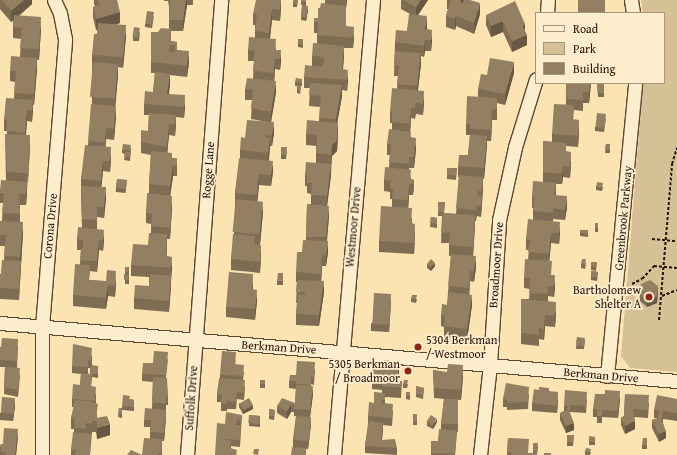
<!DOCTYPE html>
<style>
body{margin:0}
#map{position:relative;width:677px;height:455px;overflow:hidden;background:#fbe3b2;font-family:"Gentium Book Plus",serif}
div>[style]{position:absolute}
.green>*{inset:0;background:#d6c095}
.path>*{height:2px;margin-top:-1px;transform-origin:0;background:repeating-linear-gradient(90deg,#22130a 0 3px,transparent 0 5px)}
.roads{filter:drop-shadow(1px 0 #584734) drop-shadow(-1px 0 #584734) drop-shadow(0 1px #584734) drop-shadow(0 -1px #584734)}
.minor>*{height:13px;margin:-6.5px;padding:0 6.5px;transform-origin:6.5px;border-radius:6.5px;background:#fcedcd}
.wall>*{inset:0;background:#7e6d53;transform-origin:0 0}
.shaded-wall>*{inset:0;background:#675944}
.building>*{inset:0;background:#937f61;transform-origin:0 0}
.dots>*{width:11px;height:11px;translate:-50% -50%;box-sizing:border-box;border:2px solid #fcedcd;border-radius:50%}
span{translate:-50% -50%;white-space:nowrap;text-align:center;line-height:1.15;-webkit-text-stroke:3.5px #fcedcd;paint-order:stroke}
.street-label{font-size:12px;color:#22130a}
.poi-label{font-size:12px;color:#22130a}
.right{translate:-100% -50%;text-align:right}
.left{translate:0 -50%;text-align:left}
.legend{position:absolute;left:535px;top:12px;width:130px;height:72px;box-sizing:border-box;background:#fcedcd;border:1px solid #a5967f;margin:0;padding:5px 7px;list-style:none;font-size:12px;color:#22130a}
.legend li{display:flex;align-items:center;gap:8px;height:20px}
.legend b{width:20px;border:1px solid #a5967f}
</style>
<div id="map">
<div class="green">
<div style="clip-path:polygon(641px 0,677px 0,677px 372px,630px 368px,621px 356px,643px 83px,664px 83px,664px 13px,643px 13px)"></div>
</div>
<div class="path">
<div style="left:652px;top:239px;width:25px;rotate:5deg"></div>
<div style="left:632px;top:284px;width:11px;rotate:-27deg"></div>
<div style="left:642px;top:279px;width:18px;rotate:-47deg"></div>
<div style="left:654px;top:266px;width:23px;rotate:5deg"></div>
<div style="left:662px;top:296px;width:16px;rotate:-22deg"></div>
<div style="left:659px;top:320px;width:157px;rotate:-85.2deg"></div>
<div style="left:672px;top:164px;width:17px;rotate:-73deg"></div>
</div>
<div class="roads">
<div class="minor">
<div style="left:631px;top:0;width:13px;rotate:81deg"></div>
<div style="left:547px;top:13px;width:13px;rotate:-86deg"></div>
<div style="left:0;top:323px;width:679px;rotate:4.9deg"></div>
<div style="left:607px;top:376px;width:294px;rotate:-84.5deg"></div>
<div style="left:42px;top:455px;width:128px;rotate:-90deg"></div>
<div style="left:42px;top:327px;width:289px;rotate:-85.4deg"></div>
<div style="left:65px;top:39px;width:26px;rotate:-101deg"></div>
<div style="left:60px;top:13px;width:14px;rotate:-115deg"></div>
<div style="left:187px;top:455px;width:456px;rotate:-85.7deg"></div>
<div style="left:334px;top:455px;width:457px;rotate:-85.1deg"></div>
<div style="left:480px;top:455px;width:91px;rotate:-83.7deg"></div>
<div style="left:490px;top:365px;width:145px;rotate:-86.4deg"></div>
<div style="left:499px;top:220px;width:75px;rotate:-77.6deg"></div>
<div style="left:515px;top:147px;width:71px;rotate:-72.8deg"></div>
</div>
</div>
<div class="wall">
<div style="clip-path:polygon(0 0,32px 0,32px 4px,19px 16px,41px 28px,39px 60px,37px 60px,37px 69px,34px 105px,33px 105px,32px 122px,27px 121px,26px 135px,30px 146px,26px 205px,20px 205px,20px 222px,23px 233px,21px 265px,19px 300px,0 299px,0 274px,1px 274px,4px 260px,5px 246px,0 246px,0 221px,2px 221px,3px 203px,0 203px,0 189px,6px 180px,5px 134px,7px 134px,7px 131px,4px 131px,4px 120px,14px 99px,15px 82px,10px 81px,10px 71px,20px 57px,21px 39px,13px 38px,13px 20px,11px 22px,0 9px)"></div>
<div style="clip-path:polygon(94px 0,117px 0,120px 23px,115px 25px,126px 36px,123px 68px,118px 67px,118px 75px,115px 106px,116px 117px,114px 140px,106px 139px,105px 147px,111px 158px,110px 172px,103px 171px,101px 187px,106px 198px,104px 218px,97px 217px,97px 229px,104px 240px,103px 251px,99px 250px,97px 272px,90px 271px,89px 280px,116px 282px,115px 297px,108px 296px,106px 309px,73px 306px,73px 295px,80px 264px,81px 250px,77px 250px,77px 239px,82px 228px,81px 197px,81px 179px,88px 145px,92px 104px,92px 55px,97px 34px,97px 29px,96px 30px,93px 17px,93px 7px,95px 6px,94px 4px)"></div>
<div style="clip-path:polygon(164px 0,193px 0,193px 5px,187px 5px,183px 31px,171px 31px,171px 41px,177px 42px,177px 50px,189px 62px,187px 77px,170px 75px,170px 84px,169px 94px,185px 106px,184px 118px,176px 117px,175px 136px,169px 135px,167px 152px,172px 158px,177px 158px,177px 176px,173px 176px,170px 196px,172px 207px,170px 239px,167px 239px,167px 256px,172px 267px,169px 312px,134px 309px,134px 298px,149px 286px,149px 277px,131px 276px,131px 265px,148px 245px,151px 233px,151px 224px,146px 223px,146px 213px,149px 193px,149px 184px,151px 155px,141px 153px,141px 142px,148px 131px,149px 115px,144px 115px,144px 104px,153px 92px,155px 73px,151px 73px,151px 32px,158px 32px,169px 29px,169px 6px,168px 1px,164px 1px)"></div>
<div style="clip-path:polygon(281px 0,281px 7px,280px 21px,272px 20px,270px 39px,276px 50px,281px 61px,280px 70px,275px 69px,274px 81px,276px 92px,271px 122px,274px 133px,272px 146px,270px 146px,269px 161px,273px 172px,271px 186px,259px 185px,257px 201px,263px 212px,260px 244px,261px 255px,260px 273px,231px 270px,231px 259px,234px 234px,235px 204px,235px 193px,240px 158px,240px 150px,245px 138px,267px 122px,251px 119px,252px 100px,245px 100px,245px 89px,253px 79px,254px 61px,248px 61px,248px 50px,255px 38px,255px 25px,253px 25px,253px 14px)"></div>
<div style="clip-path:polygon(298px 0,297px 7px,293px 7px,293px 3px)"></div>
<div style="clip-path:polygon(301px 0,306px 0,306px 6px,308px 10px,306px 21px,301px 20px,302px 5px,301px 5px)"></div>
<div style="clip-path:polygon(325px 0,347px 0,346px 8px,346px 26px,354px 38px,353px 48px,344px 48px,343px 69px,348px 80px,347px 91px,342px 90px,342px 96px,337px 123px,338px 134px,337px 151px,332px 156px,331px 175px,327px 205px,329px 216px,327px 241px,328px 252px,326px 266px,322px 266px,321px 281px,324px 292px,319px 326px,296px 325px,296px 314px,297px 303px,296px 303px,297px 282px,296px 282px,296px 272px,306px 240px,307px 204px,311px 204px,311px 194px,307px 193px,307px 186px,305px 186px,305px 175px,316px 163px,316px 146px,306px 145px,306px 134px,319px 121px,320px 107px,309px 106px,310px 88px,304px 88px,304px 77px,312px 66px,312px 56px,317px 43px,317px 33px,314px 33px,314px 22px,318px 18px,320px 8px,325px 3px)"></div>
<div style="clip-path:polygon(401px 0,428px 0,418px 15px,427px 27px,427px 29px,432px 41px,431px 51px,425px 51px,424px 57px,421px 56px,421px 64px,418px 90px,424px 101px,423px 115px,416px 114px,415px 119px,411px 118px,410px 132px,411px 138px,416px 149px,414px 168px,409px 168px,411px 179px,414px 180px,414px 190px,413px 195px,409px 195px,408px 208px,412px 219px,412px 223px,415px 234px,414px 254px,379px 252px,379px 241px,392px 207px,392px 199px,390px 199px,390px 192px,384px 191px,384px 180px,389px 167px,390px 155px,387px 155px,387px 144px,392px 130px,392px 123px,390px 123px,390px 112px,397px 89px,398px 76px,394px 76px,395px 42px,407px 31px,410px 14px,401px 9px)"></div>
<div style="clip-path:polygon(447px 0,470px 0,480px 14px,474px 34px,456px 26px,455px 30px,446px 27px,446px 16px,448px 9px,447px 9px)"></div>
<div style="clip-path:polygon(486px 15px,525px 31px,527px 45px,512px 52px,503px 32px,491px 37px,486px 25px)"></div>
<div style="clip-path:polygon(154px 16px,152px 28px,145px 27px,145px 24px)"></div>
<div style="clip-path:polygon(140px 32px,139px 41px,133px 41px,133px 37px)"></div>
<div style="clip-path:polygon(298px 39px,303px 43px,303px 48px,298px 47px)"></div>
<div style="clip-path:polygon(514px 73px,505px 105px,497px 103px,497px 120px,492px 120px,491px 141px,487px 141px,484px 179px,483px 179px,483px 188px,481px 217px,477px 216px,476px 221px,475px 221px,473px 256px,476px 267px,474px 282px,470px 281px,469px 294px,472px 305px,467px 340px,444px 337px,444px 327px,441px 326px,441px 315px,447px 305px,451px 256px,449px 256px,449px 243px,441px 243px,442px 216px,438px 216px,438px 202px,445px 202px,444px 213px,456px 214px,459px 177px,458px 177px,458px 166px,468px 155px,470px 135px,466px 135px,466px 124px,478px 97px,478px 89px,487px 75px)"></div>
<div style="clip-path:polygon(295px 82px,302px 82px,302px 86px,301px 86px,300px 94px,297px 93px,297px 86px,295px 86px)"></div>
<div style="clip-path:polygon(566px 83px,591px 83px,589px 103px,583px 103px,583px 111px,574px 110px,573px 119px,579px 130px,578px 147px,566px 146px,566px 151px,571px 163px,570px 178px,563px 177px,562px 184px,556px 184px,556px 195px,567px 207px,565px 220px,553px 219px,553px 222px,560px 233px,559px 244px,551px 243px,549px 260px,551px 275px,555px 286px,554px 297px,548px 296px,548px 301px,556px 313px,555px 327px,545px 326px,544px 340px,539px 339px,539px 346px,521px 344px,521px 299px,529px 299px,530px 289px,524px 288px,524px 278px,528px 259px,529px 250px,526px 250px,526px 239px,533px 220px,533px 208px,532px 208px,532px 197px,543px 182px,543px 141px,552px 142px,552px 134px,566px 105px)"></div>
<div style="clip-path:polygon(597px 83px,604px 83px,604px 97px,598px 97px)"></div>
<div style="clip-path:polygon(606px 118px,604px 132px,595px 131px,595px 127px)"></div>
<div style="clip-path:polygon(606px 144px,610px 144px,610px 153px,605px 153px)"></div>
<div style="clip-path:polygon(281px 147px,287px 151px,286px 159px,281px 159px)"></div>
<div style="clip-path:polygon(131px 148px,130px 161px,124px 160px,125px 154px,122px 153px,122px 150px)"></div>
<div style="clip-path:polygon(447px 168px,457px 168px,456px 180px,447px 179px)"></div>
<div style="left:117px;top:179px;width:10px;height:13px;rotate:6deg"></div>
<div style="clip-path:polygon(596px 186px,603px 187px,602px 191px,596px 190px)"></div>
<div style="clip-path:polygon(431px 217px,437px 218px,437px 228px,430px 227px)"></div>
<div style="clip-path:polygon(598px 223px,598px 232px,595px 232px,595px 228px)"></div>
<div style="clip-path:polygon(580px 230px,588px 230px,588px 237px,580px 236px)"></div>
<div style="clip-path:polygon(591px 262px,597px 262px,596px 271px,591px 270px)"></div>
<div style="clip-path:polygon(586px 263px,585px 269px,581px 268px,581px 264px)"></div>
<div style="clip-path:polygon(427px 264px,435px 266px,431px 271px,427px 268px)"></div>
<div style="left:125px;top:267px;width:4px;height:17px"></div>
<div style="clip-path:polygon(591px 271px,598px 272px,597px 281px,591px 280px)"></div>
<div style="clip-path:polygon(283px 277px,283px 285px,277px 285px,277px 281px)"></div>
<div style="clip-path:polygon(253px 285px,253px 290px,257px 301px,255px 320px,226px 317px,226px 307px)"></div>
<div style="clip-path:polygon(658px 293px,657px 303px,647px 307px,640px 301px,640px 294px)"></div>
<div style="clip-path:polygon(411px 299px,417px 299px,416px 303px,411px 302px)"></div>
<div style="clip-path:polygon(391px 301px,389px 332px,371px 331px,371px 324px)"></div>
<div style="clip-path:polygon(577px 337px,585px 341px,584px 349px,576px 349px)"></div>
<div style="clip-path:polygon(18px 346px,17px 368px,20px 376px,18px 397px,4px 394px,5px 367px,0 367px,0 347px)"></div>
<div style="clip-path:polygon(evenodd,92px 355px,92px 365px,98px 370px,98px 378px,92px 377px,91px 387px,96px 394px,96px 403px,97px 418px,110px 435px,97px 439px,96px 432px,92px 432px,90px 455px,71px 455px,71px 450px,74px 433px,74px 429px,71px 429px,71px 418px,74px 407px,72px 407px,72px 399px,80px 385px,81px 374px,72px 373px,72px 366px,92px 355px,88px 368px,90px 368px,90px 374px,88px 374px,88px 368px)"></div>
<div style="clip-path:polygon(168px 359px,166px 377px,168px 397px,168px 405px,166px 405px,166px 417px,164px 441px,162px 441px,162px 455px,142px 455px,150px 439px,150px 427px,144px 427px,144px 420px,152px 409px,153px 382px,142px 381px,142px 374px,153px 363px)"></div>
<div style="clip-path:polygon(236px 360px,235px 364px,244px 372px,243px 380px,245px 388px,244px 400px,237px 399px,236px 409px,227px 409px,227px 411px,221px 411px,221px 402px,217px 402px,217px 394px,220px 378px,220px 375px)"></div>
<div style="clip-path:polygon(315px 369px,314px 385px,311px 384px,311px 386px,313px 394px,310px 417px,311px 424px,308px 449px,306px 449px,306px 455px,293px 447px,293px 440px,296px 416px,294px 416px,294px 412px,291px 412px,287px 419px,277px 413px,277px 406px,295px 403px,296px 389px,289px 388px,289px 381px,296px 375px)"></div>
<div style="clip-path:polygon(433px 370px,463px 376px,461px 400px,458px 400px,458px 432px,457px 432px,455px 455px,431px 455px,431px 441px,438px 441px,441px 429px,441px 424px,444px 399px,434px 398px)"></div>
<div style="clip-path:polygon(399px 373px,398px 381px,402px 381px,401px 398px,385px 397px,385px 403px,393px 411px,392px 426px,383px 425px,382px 440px,397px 448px,397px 455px,365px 453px,365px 446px,368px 424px,368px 416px,374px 403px,382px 393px,382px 390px,372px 389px,372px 379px)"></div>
<div style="left:260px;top:384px;width:5px;height:4px"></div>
<div style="clip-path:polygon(403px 384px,408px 384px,407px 388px,403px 388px)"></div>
<div style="clip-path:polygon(416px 386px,424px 388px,423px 399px,416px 397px)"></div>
<div style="clip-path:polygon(529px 394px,528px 409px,507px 410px,507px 407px,503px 407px,503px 399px)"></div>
<div style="clip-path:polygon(625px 394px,649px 403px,648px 418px,634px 417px,635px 429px,625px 434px,621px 425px,621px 418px,624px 416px)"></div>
<div style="clip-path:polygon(406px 396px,410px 396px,410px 400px,406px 399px)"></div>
<div style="clip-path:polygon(130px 399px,134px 400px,134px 411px,122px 410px,122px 418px,118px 417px,119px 408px,122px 408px,122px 406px)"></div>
<div style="clip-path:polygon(558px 399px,557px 413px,532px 411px,532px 403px)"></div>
<div style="clip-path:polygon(587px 399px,586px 413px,570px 412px,570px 414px,574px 430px,566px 433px,560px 420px,560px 413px,564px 411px,564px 406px)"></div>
<div style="clip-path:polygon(620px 399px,618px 418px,602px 417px,602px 423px,597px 423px,597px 417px,593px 417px,593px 409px)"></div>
<div style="clip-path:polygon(677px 399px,677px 421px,663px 419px,663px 423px,666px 438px,659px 442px,652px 428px,652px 420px,658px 418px,654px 418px,654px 410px)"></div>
<div style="clip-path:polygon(239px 403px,253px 409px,243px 414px,239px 407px)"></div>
<div style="clip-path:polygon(15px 406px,13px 421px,0 420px,0 413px)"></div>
<div style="clip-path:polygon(269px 409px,275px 410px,274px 420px,269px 419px)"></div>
<div style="left:417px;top:414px;width:11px;height:4px;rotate:90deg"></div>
<div style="clip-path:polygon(242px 415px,240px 447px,231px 446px,231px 449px,237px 455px,215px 455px,225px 424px)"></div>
<div style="clip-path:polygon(249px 415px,260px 416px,260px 427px,249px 426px)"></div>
<div style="clip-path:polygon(427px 422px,437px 422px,433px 429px,427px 426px)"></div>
<div style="clip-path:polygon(567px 435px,574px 435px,573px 446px,567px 446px)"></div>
<div style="clip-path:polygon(18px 436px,16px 455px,0 455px,0 445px,3px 444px)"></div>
<div style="clip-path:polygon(508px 438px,528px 453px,533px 453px,533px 443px,538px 447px,537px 455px,507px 455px)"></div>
<div style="left:589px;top:441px;width:6px;height:4px"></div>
<div style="clip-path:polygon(647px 442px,647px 449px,642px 449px,642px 445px)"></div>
<div style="clip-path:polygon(585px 451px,591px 452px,590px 455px,585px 455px)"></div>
</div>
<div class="shaded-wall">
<div style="clip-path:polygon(24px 0,32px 0,32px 4px,11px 22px,11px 11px)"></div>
<div style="clip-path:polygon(186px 0,187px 0,187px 5px,183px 31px,183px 20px)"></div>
<div style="clip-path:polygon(281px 0,281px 7px,280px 21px,280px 10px)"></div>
<div style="clip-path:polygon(346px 0,347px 0,346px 8px)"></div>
<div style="clip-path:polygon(421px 0,428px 0,416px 18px,416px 7px)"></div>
<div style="clip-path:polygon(461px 0,464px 0,460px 13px,460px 2px)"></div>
<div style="clip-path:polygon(480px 3px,480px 14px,474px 34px,474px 23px)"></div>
<div style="clip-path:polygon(308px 6px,308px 10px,306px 21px,306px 17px)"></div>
<div style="clip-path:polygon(272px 9px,272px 20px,269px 44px,269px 33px)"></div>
<div style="clip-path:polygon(120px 12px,120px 23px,96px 30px,96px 19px)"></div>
<div style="clip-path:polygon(427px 16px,427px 27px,425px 40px,425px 29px)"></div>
<div style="clip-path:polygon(456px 16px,456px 26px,455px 30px,455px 19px)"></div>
<div style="clip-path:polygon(41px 17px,41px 28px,39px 60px,39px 49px)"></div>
<div style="clip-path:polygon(503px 21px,503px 32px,491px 37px,491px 26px)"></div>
<div style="clip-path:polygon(525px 24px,525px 35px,522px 25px)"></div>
<div style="clip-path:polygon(126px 25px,126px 36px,123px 68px,123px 57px)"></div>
<div style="clip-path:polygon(354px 27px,354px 38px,353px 48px,353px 38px)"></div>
<div style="clip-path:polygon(432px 30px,432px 41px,431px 51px,431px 40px)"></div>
<div style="clip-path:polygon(527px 35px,527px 45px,512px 52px,512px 41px)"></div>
<div style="clip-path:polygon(276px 39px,276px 50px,274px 84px,274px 73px)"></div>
<div style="clip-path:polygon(425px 40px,425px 51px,424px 57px,424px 46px)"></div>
<div style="clip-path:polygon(344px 46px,344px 57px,342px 80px,342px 69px)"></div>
<div style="clip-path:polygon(281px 50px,281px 61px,280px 70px,280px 59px)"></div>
<div style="clip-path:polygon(189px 51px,189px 62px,187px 77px,187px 66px)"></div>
<div style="clip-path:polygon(421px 53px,421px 64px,417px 97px,417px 86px)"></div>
<div style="clip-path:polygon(37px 58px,37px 69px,34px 105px,34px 94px)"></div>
<div style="clip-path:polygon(514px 62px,514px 73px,505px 105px,505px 94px)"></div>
<div style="clip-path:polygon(118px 64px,118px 75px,115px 110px,115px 99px)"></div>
<div style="clip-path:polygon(348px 70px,348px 80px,347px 91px,347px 80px)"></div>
<div style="clip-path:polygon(170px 74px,170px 84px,167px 104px,167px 94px)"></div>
<div style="clip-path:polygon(276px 81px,276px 92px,271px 122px,271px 112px)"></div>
<div style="clip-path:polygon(590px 83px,591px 83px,589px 103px,589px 92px)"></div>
<div style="clip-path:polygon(342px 85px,342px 96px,336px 130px,336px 119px)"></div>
<div style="clip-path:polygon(424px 91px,424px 101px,423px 115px,423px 104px)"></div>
<div style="clip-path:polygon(185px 95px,185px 106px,184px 118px,184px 107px)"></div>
<div style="clip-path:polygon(33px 100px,33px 111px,32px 122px,32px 111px)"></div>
<div style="clip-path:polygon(116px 106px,116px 117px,114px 140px,114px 129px)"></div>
<div style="clip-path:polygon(411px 108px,411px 118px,410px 134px,410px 124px)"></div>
<div style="clip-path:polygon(492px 109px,492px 120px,491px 141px,491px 130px)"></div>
<div style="clip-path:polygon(27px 110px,27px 121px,25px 143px,25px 133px)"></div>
<div style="clip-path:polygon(176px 115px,176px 126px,175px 136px,175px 125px)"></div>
<div style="clip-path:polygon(579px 120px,579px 130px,578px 147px,578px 136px)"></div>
<div style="clip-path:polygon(274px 122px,274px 133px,272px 146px,272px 136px)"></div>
<div style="clip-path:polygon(338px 123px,338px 134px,337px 151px,332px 156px,331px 165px,332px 145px)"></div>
<div style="clip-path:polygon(169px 124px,169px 135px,167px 157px,167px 147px)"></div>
<div style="clip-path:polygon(106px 128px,106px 139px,105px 153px,105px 142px)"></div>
<div style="clip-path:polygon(30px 135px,30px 146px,28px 184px,28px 173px)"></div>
<div style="clip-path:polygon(487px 136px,487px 146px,484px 179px,484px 168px)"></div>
<div style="clip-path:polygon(270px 138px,270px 148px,268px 164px,268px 153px)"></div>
<div style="clip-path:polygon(416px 138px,416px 149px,414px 168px,414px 157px)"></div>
<div style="clip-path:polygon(111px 147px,111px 158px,110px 172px,110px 161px)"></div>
<div style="clip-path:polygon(571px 152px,571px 163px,570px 178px,570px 167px)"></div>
<div style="clip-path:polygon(103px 161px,103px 171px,101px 192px,101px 181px)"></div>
<div style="clip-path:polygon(273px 161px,273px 172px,271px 186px,271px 175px)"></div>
<div style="clip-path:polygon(331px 164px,331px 175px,327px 207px,327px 196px)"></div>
<div style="clip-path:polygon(173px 165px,173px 176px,170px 197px,170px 186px)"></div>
<div style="clip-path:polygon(563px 166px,563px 177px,562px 184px,562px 174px)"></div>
<div style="clip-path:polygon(259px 174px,259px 185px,257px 206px,257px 195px)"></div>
<div style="clip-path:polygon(483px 177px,483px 188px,481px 217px,481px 206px)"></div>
<div style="clip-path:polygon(27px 182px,27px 192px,26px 205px,26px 194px)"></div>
<div style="clip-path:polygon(409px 184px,409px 195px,408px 211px,408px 200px)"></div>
<div style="clip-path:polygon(106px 187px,106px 198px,104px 218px,104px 207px)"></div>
<div style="clip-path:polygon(172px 196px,172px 207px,170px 239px,170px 228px)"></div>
<div style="clip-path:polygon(567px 196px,567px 207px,565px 220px,565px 210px)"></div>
<div style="clip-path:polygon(263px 202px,263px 212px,260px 245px,260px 234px)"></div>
<div style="clip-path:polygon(329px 206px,329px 216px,326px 248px,326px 237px)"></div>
<div style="clip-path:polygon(475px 215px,475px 226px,473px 257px,473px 247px)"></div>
<div style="clip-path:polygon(23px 222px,23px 233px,21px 265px,19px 300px,20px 257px)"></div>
<div style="clip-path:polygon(560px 222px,560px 233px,559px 244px,559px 233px)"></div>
<div style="clip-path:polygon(415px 224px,415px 234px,414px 254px,414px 243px)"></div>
<div style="clip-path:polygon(104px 230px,104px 240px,103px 251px,103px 240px)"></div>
<div style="clip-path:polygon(551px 233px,551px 243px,549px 265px,549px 254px)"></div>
<div style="clip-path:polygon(99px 240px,99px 250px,97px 272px,97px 261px)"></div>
<div style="clip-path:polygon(328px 241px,328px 252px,326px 266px,326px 256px)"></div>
<div style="clip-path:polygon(261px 245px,261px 255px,260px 273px,260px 262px)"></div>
<div style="clip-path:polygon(322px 255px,322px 266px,321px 284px,321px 274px)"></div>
<div style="clip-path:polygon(476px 256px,476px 267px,474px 282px,474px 271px)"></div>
<div style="clip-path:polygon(172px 257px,172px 267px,171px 279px,171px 268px)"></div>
<div style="clip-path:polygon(435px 263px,435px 266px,431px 271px,431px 267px)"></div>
<div style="clip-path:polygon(116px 271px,116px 282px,115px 297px,115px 286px)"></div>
<div style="clip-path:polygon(470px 271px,470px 281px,469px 299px,469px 288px)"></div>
<div style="clip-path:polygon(253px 274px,253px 285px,252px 300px,252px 289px)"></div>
<div style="clip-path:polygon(555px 275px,555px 286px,554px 297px,554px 286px)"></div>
<div style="clip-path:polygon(171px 276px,171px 287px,169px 312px,169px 301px)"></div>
<div style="clip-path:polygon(324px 281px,324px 292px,319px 326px,319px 315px)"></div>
<div style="clip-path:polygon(108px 285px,108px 296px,106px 309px,106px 298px)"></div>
<div style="clip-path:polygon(658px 286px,657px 303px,647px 307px,647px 300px)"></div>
<div style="clip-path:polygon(257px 290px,257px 301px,255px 320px,255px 309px)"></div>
<div style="clip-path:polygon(391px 294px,391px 301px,389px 332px,389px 325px)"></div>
<div style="clip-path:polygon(472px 295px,472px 305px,467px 340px,467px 329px)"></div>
<div style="clip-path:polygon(556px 302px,556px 313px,555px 327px,555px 316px)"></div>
<div style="clip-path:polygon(545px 315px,545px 326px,544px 340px,544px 329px)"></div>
<div style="clip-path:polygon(399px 362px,399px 373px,397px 387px,397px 381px)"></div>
<div style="clip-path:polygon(463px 365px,463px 376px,461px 400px,461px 390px)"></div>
<div style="clip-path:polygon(313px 386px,313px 394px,310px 417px,310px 410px)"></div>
<div style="clip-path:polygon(620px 391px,620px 399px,618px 418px,618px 411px)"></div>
<div style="clip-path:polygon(558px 392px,558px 399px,557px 413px,557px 406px)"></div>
<div style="clip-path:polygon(15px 398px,15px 406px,13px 421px,13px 414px)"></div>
<div style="clip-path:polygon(253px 405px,253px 409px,243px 414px,243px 410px)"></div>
<div style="clip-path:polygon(291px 405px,291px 412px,287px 419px,287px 411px)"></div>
<div style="clip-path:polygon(166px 410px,166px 417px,164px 441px,164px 433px)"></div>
<div style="clip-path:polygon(663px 411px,663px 419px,662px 429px,662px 421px)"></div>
<div style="clip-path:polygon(311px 417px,311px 424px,308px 449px,308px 442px)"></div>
<div style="clip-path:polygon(437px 419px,437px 422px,433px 429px,433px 426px)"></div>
<div style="clip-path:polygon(635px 421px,635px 429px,625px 434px,625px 426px)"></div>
<div style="clip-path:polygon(383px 423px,383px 430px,381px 447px,381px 440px)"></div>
<div style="clip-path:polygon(574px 423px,574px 430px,566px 433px,566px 426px)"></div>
<div style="clip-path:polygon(110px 424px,110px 435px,97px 439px,97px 428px)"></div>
<div style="clip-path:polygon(18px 429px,18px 436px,16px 455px,15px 455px)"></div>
<div style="clip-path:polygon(666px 431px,666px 438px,659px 442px,659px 434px)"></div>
</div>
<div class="building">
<div style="clip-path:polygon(2px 0,24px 0,11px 11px)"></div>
<div style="clip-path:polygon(98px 0,117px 0,120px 12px,96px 19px,93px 7px,100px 5px)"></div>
<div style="clip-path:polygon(170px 0,186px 0,183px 20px,169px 20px)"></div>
<div style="clip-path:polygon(256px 0,281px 0,280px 10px,272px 9px,269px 33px,255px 31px,257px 14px,253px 14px)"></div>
<div style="clip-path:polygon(293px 0,298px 0,297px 4px,293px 3px)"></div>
<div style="left:301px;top:0;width:5px;height:2px"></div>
<div style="clip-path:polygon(404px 0,421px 0,416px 7px)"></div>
<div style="clip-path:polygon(451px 0,461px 0,460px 2px,463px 3px,464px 0,470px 0,480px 3px,474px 23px,456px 16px,455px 19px,446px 16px)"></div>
<div style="left:578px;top:0;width:27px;height:13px"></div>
<div style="clip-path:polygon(515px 1px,525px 24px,522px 25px,527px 35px,512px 41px,503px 21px,491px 26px,486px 15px)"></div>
<div style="clip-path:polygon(321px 3px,346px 6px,346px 26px,354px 27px,353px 38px,317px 35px,318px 22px,314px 22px,314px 18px,318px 18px,318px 8px,320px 8px)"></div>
<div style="clip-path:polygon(302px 5px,308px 6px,306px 17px,301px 17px)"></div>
<div style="left:147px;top:11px;width:7px;height:13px;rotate:8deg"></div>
<div style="clip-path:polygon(409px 14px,427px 16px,425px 29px,432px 30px,431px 40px,425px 40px,424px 46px,395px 42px,396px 30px,407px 31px)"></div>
<div style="clip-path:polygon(14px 15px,41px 17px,39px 49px,20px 48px,22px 28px,13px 27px)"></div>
<div style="clip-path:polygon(98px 23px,126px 25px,123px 57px,92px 55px,94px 34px,97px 34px)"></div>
<div style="left:134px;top:27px;width:6px;height:10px;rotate:9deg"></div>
<div style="clip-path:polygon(evenodd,161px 28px,171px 29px,170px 41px,177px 42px,177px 50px,189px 51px,187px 66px,151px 62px,151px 32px,158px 32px,161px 28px,170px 45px,175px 45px,174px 52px,169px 52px,170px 45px)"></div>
<div style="clip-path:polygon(249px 37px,276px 39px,275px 50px,281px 50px,280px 59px,275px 59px,274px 73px,253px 71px,255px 51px,248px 50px)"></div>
<div style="left:298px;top:39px;width:5px;height:5px"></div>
<div style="clip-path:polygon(313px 43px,344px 46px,342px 69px,348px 70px,347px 80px,304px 77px,305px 65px,322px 67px,324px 61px,324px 57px,312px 56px)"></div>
<div style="clip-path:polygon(395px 51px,421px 53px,417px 86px,397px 84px,399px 66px,394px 65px)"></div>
<div style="clip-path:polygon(11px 56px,37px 58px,34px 94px,14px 93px,16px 71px,10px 71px)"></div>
<div style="clip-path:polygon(490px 58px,514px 62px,505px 94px,478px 89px,481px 74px,487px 75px)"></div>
<div style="left:93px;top:62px;width:25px;height:35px;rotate:5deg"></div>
<div style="clip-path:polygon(155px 72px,170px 74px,167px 94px,185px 95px,184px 107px,144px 104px,145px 91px,153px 92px)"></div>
<div style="clip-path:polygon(247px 78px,276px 81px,271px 112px,251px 108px,253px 90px,245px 89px)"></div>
<div style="clip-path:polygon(296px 78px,302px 79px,302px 83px,295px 82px)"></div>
<div style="clip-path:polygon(310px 83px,342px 85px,336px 119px,319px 118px,321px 96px,309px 95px)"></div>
<div style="clip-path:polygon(566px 83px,590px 83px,589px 92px,583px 92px,583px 100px,567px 99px)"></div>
<div style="clip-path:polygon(597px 83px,604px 83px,604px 93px,598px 93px)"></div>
<div style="clip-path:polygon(297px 85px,301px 86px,300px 90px,297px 89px)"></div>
<div style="clip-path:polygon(392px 88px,424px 91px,423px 104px,416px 103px,415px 108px,411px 108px,410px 124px,392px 122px,392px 112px,390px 112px)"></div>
<div style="clip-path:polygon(467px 96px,497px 98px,497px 109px,492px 109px,491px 130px,470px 129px,470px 124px,466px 124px)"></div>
<div style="clip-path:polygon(6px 98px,33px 100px,32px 111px,27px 110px,25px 133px,7px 131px,7px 120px,4px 120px)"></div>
<div style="clip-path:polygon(91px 104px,116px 106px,114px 129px,106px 128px,105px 142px,88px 141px)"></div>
<div style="clip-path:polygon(554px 104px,574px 105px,572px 119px,579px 120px,578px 136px,552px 134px)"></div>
<div style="clip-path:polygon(149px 113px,176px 115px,175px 125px,169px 124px,167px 147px,141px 142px,141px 130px,148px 131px)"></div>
<div style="left:597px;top:113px;width:9px;height:14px;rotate:6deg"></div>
<div style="clip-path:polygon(247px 120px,274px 122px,272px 136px,265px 135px,265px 137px,270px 138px,268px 153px,240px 150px,241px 137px,245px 138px)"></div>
<div style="clip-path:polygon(307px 120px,338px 123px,337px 141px,332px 145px,331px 155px,316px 153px,317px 135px,306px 134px)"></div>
<div style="clip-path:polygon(389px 129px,411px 132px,410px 137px,416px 138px,414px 157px,409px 157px,409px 164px,389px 162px,391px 144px,387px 144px)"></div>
<div style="clip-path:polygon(5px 134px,30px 135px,28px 173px,7px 172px)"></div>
<div style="clip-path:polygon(470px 134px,487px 136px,484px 168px,458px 166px,459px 155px,468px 155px)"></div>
<div style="clip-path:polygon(543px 141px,566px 143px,566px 151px,571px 152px,570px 167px,563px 166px,562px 174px,543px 172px)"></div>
<div style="clip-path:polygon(123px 144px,131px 145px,130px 150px,122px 150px)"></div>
<div style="clip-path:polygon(606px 144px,610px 144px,610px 150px,605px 149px)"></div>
<div style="clip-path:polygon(85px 145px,111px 147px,110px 161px,103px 161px,101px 181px,81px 179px)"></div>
<div style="clip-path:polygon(281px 147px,287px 147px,286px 155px,281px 155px)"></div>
<div style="clip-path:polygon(151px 151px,172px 153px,172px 158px,177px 158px,177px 166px,173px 165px,170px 186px,149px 184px)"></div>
<div style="clip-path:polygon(125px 152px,131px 152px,130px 157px,124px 157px)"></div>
<div style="clip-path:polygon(239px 158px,273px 161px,271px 175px,259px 174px,257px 195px,235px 193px)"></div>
<div style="clip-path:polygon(306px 162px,331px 164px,327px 196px,311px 195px,312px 183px,307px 183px,307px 175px,305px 175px)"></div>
<div style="clip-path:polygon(385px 167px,411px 170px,410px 179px,414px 180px,413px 184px,409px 184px,408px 200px,392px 199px,393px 189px,390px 188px,390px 181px,384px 180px)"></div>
<div style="clip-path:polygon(447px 168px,457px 168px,456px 176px,447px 175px)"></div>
<div style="clip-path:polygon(459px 175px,483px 177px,482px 191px,478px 191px,478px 196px,482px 196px,481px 206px,477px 205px,476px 210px,456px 208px)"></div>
<div style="left:117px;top:179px;width:10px;height:9px;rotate:6deg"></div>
<div style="clip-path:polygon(1px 180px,27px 182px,26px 194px,19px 194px,20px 214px,2px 213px,4px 193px,0 193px)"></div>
<div style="clip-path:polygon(533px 181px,556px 183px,554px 195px,567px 196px,565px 210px,553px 208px,553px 213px,533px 211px,534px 197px,532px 197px)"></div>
<div style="left:597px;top:182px;width:6px;height:4px;rotate:9deg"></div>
<div style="clip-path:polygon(81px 186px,106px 187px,104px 207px,97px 207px,97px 220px,82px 219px)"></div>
<div style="clip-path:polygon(147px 193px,172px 196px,170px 228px,151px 226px,152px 213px,146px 213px)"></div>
<div style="left:236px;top:199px;width:27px;height:33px;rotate:6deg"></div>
<div style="clip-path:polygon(438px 202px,445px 202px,444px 212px,438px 212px)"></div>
<div style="clip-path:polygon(307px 204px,329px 206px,326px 237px,306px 237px)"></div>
<div style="clip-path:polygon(381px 206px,412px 208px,411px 223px,415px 224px,414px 243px,379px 241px)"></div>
<div style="clip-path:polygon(443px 213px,475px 215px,473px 247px,449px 245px,450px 233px,441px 232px)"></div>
<div style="clip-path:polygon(431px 217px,437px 218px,437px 224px,430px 223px)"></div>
<div style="clip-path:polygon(528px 219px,560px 222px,559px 233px,551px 233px,549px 254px,528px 252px,530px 240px,526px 239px)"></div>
<div style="clip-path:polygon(0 221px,23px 222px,20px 257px,4px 256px,6px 235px,0 235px)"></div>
<div style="left:595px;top:223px;width:3px;height:5px"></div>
<div style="clip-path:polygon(78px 227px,104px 230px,103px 240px,99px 240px,97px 261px,80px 260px,81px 248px,83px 248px,83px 240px,77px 239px)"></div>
<div style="left:580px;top:230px;width:8px;height:3px"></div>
<div style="clip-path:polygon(149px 233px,167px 234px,166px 248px,167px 256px,172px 257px,171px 268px,131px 265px,133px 244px,148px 245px)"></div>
<div style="clip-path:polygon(233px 234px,255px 236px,254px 244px,261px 245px,260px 262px,231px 259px)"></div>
<div style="clip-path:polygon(303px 240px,328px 241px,326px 256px,322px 255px,321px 274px,296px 272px,297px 252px,302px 252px)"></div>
<div style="clip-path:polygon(451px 254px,476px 256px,474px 271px,470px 271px,469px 288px,448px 286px)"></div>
<div style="clip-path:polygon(431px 259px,435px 263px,431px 267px,427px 264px)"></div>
<div style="clip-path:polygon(525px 259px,552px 261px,551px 275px,555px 275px,554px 286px,548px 286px,547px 294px,529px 293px,530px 278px,524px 278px)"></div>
<div style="clip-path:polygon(582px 259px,586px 259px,585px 265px,581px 264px)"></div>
<div style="clip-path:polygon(2px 260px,21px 261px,19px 289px,0 288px,0 274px,1px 274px)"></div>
<div style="clip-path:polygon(591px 262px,597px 262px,596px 267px,591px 266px)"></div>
<div style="clip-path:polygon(75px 264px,90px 265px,89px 280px,106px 281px,107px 270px,116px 271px,115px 286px,108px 285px,106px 298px,73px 295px)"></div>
<div style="clip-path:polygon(125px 267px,129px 267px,128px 272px,125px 272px)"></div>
<div style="clip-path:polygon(591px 271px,598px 272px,597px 277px,591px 277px)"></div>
<div style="clip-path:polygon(229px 272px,253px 274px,252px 289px,257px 290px,255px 309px,226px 307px)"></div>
<div style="clip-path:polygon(278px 273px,283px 273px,283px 281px,277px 281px)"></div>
<div style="clip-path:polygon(124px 274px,129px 275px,128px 280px,124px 280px)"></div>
<div style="clip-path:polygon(150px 274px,171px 276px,169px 301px,134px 298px,135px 285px,149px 286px)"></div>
<div style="clip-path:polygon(297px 280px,324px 281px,319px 315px,296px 314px,298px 294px,305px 295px,305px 292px,296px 292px)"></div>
<div style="clip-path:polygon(650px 280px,658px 286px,657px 296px,647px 300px,640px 294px,641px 284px)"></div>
<div style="clip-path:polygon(449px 292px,472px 295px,467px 329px,444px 326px,445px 316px,441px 315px,442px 304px,447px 305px)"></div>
<div style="left:374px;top:293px;width:17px;height:31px;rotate:3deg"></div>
<div style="clip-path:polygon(412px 295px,417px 295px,416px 299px,411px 299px)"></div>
<div style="clip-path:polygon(521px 299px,556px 302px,555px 316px,545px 315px,544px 329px,539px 328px,539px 335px,521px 333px)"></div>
<div style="left:577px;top:337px;width:8px;height:8px;rotate:7deg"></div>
<div style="clip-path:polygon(2px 338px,18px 339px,17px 361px,0 360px,0 347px,1px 347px)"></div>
<div style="clip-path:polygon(73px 344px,92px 348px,91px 361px,88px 360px,88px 367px,72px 366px)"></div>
<div style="clip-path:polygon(154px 351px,168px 352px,166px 375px,142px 374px,143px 363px,153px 363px)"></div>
<div style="clip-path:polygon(222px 351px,236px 352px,235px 364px,244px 365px,243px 376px,220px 375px)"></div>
<div style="clip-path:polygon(384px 360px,399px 362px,397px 381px,402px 381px,401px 388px,382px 386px,382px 380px,372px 379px,373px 364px,383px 365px)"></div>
<div style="clip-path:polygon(297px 361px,315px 362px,314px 377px,311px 377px,311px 385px,296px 384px,296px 381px,289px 381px,290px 375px,296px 375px)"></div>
<div style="clip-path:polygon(448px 364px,463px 365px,461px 390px,434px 388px,433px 370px,447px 372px)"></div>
<div style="clip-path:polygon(91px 365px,98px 366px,98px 374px,90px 374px)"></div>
<div style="clip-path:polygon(5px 367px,20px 368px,18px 390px,4px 387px)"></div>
<div style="clip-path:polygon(81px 373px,92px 374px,91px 386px,96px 387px,95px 401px,72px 399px,73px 384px,80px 385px)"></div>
<div style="clip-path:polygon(153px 377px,167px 378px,168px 397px,166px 397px,166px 403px,152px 403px)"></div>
<div style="clip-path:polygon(219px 378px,245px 380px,244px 393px,237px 392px,236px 402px,227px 401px,227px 404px,221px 403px,222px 395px,217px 394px)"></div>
<div style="left:260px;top:380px;width:5px;height:4px"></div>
<div style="clip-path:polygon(404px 380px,408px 380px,407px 385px,403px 384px)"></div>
<div style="clip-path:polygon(506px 383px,529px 387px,528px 402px,507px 403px,507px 400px,503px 399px)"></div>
<div style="clip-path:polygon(296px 385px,313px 386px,310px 410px,294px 409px,294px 405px,291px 405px,287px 411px,277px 406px,282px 398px,295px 403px)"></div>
<div style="clip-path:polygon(416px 386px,424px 388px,423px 395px,416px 394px)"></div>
<div style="clip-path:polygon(539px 387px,549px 388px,549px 391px,558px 392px,557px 406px,532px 403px,534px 389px,539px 390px)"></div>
<div style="clip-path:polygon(565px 390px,587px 392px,586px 406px,570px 405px,570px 413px,574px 423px,566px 426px,560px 413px,567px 410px,568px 406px,564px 406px)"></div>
<div style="clip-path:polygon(605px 390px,620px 391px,618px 411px,602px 410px,602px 416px,597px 416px,597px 409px,593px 409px,595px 394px,605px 394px)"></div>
<div style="clip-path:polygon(374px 392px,385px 393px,385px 400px,382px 400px,381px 403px,393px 404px,392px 418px,368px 416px,369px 402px,374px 403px)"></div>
<div style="left:406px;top:392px;width:4px;height:4px"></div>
<div style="clip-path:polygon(625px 394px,649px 395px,648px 410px,633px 409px,635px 421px,625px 426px,621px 418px,624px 416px)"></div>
<div style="clip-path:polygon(123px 395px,130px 396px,129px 399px,134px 400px,134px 407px,122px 406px)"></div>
<div style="clip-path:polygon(657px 395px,677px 399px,677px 413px,663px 411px,662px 421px,666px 431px,659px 434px,652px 420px,658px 418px,659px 411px,654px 410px)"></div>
<div style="left:2px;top:397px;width:13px;height:16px;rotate:4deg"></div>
<div style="left:249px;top:398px;width:8px;height:11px;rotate:60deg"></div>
<div style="clip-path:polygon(444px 399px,458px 399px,458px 424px,441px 424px)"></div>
<div style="clip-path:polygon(75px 400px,89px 401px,98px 404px,96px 418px,107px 416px,110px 424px,97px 428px,96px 421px,92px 421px,92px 424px,86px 423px,85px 429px,75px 428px,74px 419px,71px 418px)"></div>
<div style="clip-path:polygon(119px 408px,122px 408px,122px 414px,118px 414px)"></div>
<div style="clip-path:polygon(145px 408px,166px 410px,164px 433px,150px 432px,151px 420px,144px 420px)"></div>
<div style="clip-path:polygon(269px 409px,275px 410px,274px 416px,269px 416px)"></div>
<div style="clip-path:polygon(226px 412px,242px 415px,242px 420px,237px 419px,236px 425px,241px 425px,240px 440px,223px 439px,231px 441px,230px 448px,237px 450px,236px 455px,215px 455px,217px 423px,225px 424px)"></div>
<div style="left:417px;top:414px;width:8px;height:4px;rotate:90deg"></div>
<div style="left:249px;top:415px;width:11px;height:8px;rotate:5deg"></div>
<div style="left:431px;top:415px;width:7px;height:8px;rotate:34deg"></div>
<div style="left:296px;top:416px;width:15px;height:24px;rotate:4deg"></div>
<div style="clip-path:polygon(369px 421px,383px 423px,381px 440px,395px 439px,397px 448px,365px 446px)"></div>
<div style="clip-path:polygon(4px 428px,18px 429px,15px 455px,5px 455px,6px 453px,1px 452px,1px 447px,0 447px,0 445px,3px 444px)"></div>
<div style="clip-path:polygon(439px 429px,457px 430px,455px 454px,431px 453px,431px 441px,438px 441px)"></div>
<div style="clip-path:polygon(73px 432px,91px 434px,90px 455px,75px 455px,76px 450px,71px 450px)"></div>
<div style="clip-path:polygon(567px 435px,574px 435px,573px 442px,567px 442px)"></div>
<div style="clip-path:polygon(589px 436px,595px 437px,595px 442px,589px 441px)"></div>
<div style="clip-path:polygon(144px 438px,162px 439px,161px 454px,158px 453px,158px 455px,142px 455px)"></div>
<div style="clip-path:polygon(508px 438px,529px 439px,528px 453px,537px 453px,537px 455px,511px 455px,512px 452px,507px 452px)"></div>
<div style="clip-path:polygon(643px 438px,647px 438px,647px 445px,642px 445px)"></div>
<div style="clip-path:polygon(533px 443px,538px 443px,537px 452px,533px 451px)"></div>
<div style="clip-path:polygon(292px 447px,306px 448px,305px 455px,291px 455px)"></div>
<div style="clip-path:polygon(586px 448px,591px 449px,590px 452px,585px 451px)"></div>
<div style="clip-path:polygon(254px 449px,259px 449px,258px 455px,253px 454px)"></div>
<div style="clip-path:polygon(131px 450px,142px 455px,127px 455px)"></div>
<div style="left:544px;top:453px;width:7px;height:2px"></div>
</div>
<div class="dots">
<div style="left:649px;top:297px;background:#8f2418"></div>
<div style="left:418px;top:347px;background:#8f2418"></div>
<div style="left:408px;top:371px;background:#8f2418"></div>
</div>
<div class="street-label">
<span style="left:208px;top:170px;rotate:-86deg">Rogge Lane</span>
<span style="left:623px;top:218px;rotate:-85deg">Greenbrook Parkway</span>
<span style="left:50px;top:226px;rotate:-85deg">Corona Drive</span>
<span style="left:353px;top:227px;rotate:-85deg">Westmoor Drive</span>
<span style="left:496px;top:265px;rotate:-86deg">Broadmoor Drive</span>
<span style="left:279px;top:347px;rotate:4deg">Berkman Drive</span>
<span style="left:601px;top:375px;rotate:5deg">Berkman Drive</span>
<span style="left:191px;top:398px;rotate:-86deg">Suffolk Drive</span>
</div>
<div class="poi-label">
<span class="right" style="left:641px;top:297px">Bartholomew<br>Shelter A</span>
<span class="left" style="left:426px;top:347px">5304 Berkman<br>/ Westmoor</span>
<span class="right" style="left:400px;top:371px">5305 Berkman<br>/ Broadmoor</span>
</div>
<ul class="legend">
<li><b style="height:5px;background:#fcedcd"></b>Road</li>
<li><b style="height:11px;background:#d6c095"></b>Park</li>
<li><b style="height:11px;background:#937f61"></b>Building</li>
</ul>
</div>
